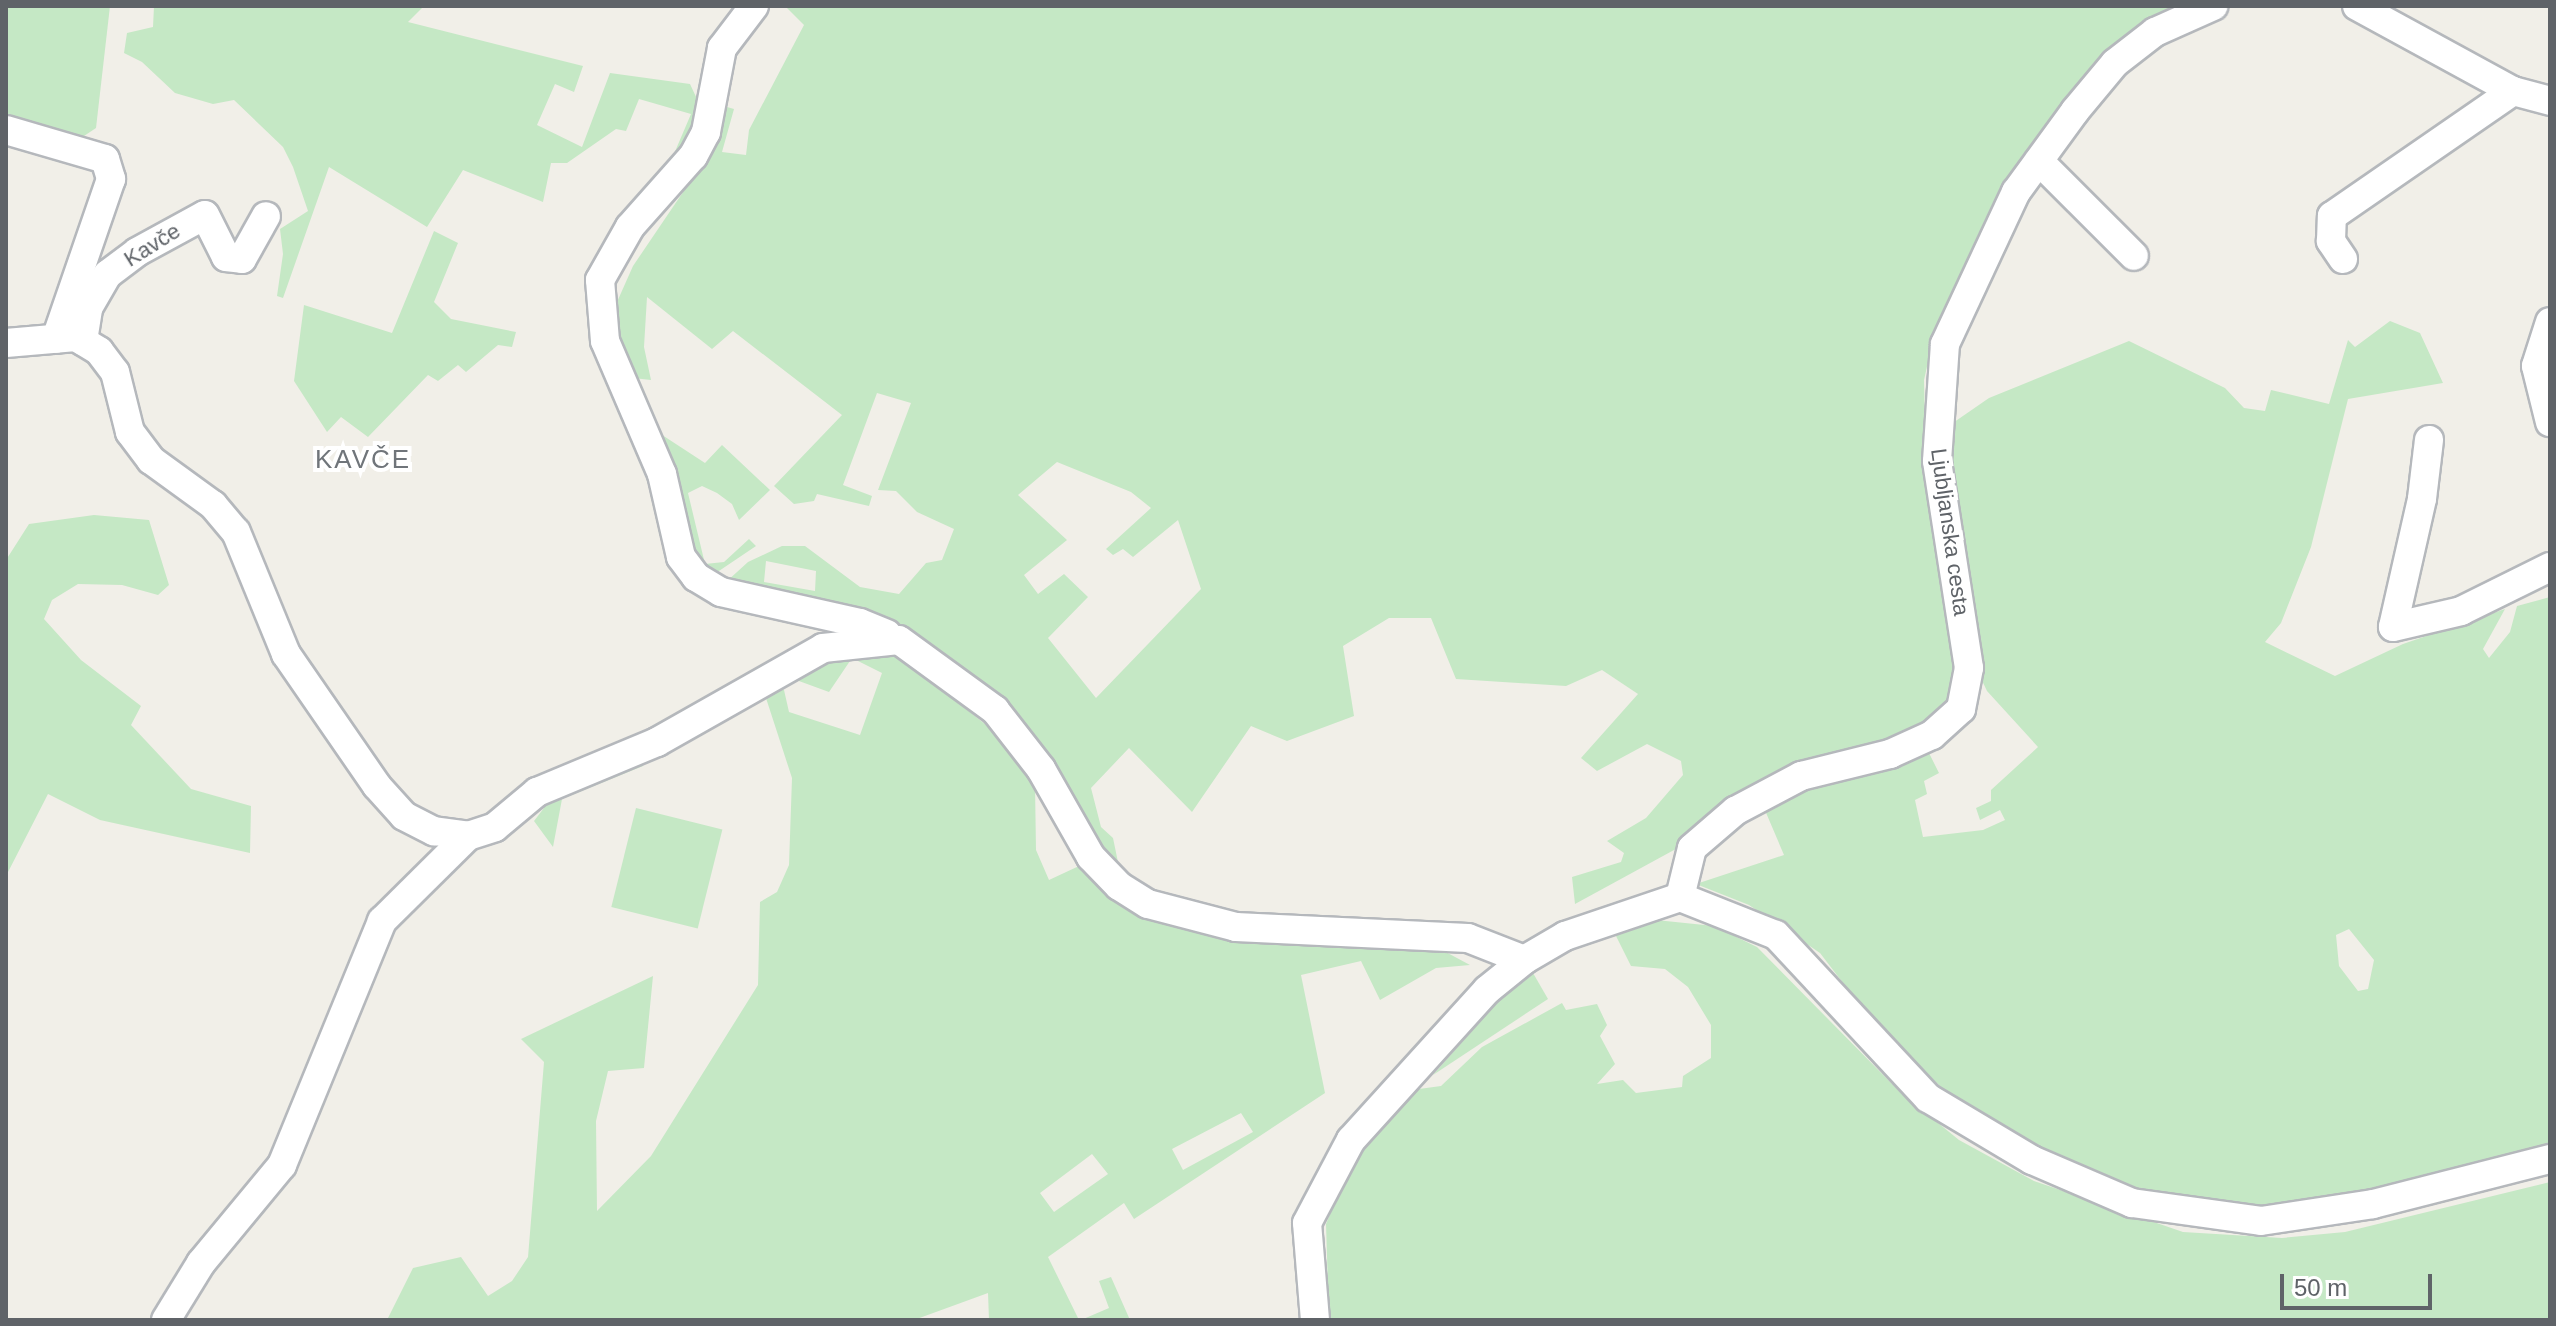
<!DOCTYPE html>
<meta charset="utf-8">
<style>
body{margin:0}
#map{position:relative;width:2556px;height:1326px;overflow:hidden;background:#f1efe8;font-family:Helvetica,sans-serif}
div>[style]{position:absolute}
.green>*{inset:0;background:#c5e8c5;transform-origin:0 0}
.roads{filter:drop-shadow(2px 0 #b5b8bc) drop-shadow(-2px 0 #b5b8bc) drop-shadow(0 2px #b5b8bc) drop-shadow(0 -2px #b5b8bc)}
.minor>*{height:28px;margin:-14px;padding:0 14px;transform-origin:14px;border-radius:14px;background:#fff}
span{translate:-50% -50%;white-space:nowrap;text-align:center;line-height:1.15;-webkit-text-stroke:8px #fff;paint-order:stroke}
.street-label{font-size:22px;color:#5f6368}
.quarter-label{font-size:26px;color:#70757a;letter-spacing:2px}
.frame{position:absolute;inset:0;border:8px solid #5f6368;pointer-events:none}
.scale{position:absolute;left:2280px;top:1274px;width:152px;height:36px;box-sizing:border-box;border:4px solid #5f6368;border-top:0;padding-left:10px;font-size:24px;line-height:28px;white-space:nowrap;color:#5f6368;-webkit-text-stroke:6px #fff;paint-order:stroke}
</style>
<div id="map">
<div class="green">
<div style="clip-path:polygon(6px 6px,110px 6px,96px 128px,72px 144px,6px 123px)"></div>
<div style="clip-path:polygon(154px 6px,424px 6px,408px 22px,583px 66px,574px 92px,555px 84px,537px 125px,582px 147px,610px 73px,690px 84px,697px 99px,706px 97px,655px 219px,633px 250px,691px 114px,639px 99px,626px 131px,616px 129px,567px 163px,551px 163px,543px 202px,463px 170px,427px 227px,329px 167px,283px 298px,277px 296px,283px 254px,280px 229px,308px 211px,293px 167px,283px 147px,234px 100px,213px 104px,175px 93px,142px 62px,124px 53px,127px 33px,153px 27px)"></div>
<div style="clip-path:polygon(evenodd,785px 6px,2195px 6px,2006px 186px,1933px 340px,1924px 380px,1926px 464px,1957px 662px,1954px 699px,1932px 727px,1685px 844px,1575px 904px,1572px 877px,1621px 862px,1624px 853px,1607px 841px,1646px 818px,1683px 775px,1681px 761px,1647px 744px,1597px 771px,1581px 758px,1638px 694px,1602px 670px,1566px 686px,1456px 679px,1431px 618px,1389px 618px,1343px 646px,1354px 716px,1287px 741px,1251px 726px,1192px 812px,1129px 748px,1091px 788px,1101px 827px,1113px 838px,1119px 867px,1112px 871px,942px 660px,726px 582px,748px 562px,782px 546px,805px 546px,860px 587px,899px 594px,926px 563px,942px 560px,954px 529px,917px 512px,896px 491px,878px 490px,911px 403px,877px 393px,843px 485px,872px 496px,869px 506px,817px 494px,814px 501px,794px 504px,774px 486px,842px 415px,733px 331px,712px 349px,647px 297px,644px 347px,651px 380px,633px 378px,620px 341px,617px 302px,633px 266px,698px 170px,720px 105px,734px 109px,722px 152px,746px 155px,749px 130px,804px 25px,785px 6px,1057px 462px,1131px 492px,1151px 508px,1106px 549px,1113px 555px,1123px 549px,1133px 557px,1178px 520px,1201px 589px,1096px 698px,1048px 638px,1088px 597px,1064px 574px,1038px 594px,1024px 575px,1067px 540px,1018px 495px,1057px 462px,785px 6px,766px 561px,816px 571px,815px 591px,764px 582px,766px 561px)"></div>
<div style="clip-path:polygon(434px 231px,458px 243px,434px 302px,451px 319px,516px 332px,512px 347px,498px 345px,466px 372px,458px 365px,438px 381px,428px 375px,368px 437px,341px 417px,327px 432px,294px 381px,304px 305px,392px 333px)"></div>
<div style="clip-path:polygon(evenodd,2390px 321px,2420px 333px,2443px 383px,2348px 399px,2311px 547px,2281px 623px,2265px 642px,2335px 676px,2403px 644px,2505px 609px,2483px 649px,2489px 658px,2510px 632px,2517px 606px,2550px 597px,2550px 1151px,2418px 1184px,2258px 1209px,2193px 1204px,2117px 1185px,2034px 1152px,1974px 1117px,1880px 1031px,1820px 953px,1749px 905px,1696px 884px,1784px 855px,1764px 808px,1817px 782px,1929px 753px,1939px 773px,1924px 781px,1927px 794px,1915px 800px,1923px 837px,1983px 830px,2005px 820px,2000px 810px,1980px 820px,1976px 808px,1991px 801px,1991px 790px,2038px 747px,1987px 691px,1977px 670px,1947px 427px,1989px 398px,2129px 341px,2225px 388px,2244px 408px,2265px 411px,2271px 390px,2329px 404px,2348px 340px,2355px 347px,2390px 321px,2349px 929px,2374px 960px,2368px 989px,2358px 991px,2339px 966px,2336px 935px,2349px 929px)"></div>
<div style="clip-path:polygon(656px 431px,705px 463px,722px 445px,770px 490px,739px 520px,732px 504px,717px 493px,702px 486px,688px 493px,705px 564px,724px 562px,749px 539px,756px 546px,713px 575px,695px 561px,682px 496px)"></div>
<div style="clip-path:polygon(94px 515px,149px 520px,169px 585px,158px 595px,122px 585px,78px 584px,52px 600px,44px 619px,81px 660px,141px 706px,131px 725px,191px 789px,251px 806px,250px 853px,100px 820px,48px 794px,6px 876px,6px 560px,29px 524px)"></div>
<div style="clip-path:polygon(evenodd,895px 652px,1011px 745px,1035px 785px,1036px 850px,1049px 880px,1079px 866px,1152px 916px,1208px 934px,1429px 943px,1470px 965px,1436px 968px,1380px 1000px,1361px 961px,1301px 975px,1325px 1093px,1134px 1219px,1124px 1203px,1048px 1257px,1079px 1320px,989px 1320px,988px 1293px,914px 1320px,387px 1320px,413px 1268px,461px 1257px,488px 1296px,512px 1281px,528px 1257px,544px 1062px,521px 1039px,653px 976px,644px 1068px,608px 1071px,596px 1121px,597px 1211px,651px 1156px,758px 985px,760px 902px,777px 892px,789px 865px,792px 778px,765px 695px,772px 686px,784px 690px,789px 712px,860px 735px,882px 673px,852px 658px,829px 692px,788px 677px,808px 656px,895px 652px,1241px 1113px,1253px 1132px,1183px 1170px,1172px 1149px,1241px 1113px,895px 652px,1092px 1154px,1108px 1174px,1054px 1212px,1040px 1193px,1092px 1154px)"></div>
<div style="clip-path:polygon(647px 756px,643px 766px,562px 799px,553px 847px,534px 821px,544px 808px,540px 799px)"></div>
<div style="left:636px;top:808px;width:89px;height:102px;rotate:14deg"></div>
<div style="clip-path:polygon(1656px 920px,1714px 926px,1757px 947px,1900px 1092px,1959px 1140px,2034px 1181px,2183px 1232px,2282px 1238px,2345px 1232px,2550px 1182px,2550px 1320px,1329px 1320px,1326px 1224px,1346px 1176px,1373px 1136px,1419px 1089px,1441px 1086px,1482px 1047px,1562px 1003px,1566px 1010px,1597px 1004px,1607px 1025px,1600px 1036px,1615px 1064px,1597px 1084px,1623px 1080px,1636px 1093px,1682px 1087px,1683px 1076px,1711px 1058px,1711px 1025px,1688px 987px,1665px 969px,1631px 966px,1613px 930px)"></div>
<div style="clip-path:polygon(1533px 973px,1548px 999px,1433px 1075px,1501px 997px)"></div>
<div style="clip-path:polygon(1111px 1277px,1130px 1320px,1081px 1320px,1109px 1308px,1099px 1281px)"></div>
</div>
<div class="roads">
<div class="minor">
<div style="left:754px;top:6px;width:53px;rotate:127.3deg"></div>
<div style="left:722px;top:48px;width:86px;rotate:100.8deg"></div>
<div style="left:706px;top:132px;width:27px;rotate:118deg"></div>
<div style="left:693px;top:156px;width:95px;rotate:131.6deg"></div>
<div style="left:630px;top:227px;width:61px;rotate:119.5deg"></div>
<div style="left:600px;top:280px;width:61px;rotate:85.3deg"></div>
<div style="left:605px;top:341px;width:145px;rotate:66.8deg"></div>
<div style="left:662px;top:474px;width:85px;rotate:77.1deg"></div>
<div style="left:681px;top:557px;width:25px;rotate:53deg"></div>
<div style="left:696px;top:577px;width:29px;rotate:31deg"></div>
<div style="left:721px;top:592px;width:142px;rotate:12.6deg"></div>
<div style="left:860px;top:623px;width:29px;rotate:22deg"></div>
<div style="left:2357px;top:6px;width:178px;rotate:28.6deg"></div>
<div style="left:2513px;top:91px;width:38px;rotate:15deg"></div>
<div style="left:6px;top:130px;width:103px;rotate:16.3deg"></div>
<div style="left:105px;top:159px;width:21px;rotate:73deg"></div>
<div style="left:111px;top:179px;width:169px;rotate:109deg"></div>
<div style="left:2039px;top:161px;width:134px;rotate:45deg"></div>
<div style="left:2343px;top:259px;width:22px;rotate:-124deg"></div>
<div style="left:2331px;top:241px;width:25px;rotate:-88deg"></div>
<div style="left:2332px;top:216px;width:220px;rotate:-34.6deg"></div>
<div style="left:2550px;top:322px;width:46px;rotate:107.7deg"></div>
<div style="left:2536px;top:366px;width:58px;rotate:76deg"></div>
<div style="left:83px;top:341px;width:33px;rotate:-81deg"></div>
<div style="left:88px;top:308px;width:39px;rotate:-60deg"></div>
<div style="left:108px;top:274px;width:36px;rotate:-37deg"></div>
<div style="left:137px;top:252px;width:77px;rotate:-28.6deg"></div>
<div style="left:205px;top:215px;width:47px;rotate:63.4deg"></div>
<div style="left:226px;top:257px;width:16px;rotate:7deg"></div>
<div style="left:242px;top:259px;width:49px;rotate:-60.8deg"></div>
<div style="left:6px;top:343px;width:70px;rotate:-4.9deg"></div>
<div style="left:76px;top:337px;width:27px;rotate:31deg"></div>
<div style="left:99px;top:351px;width:26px;rotate:53deg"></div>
<div style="left:115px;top:372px;width:62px;rotate:76deg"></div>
<div style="left:130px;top:432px;width:35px;rotate:53deg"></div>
<div style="left:151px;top:460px;width:77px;rotate:36deg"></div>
<div style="left:213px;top:505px;width:35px;rotate:50deg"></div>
<div style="left:236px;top:532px;width:132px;rotate:67.7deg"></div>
<div style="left:286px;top:654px;width:160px;rotate:55.4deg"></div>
<div style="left:377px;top:786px;width:40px;rotate:48deg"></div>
<div style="left:404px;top:816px;width:34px;rotate:27deg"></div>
<div style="left:434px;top:831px;width:34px;rotate:8deg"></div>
<div style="left:468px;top:836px;width:28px;rotate:-18deg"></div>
<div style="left:495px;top:827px;width:55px;rotate:-39.8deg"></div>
<div style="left:537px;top:792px;width:130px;rotate:-22.6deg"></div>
<div style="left:657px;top:742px;width:191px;rotate:-29.5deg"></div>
<div style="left:823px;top:648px;width:76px;rotate:-6deg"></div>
<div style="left:899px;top:640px;width:119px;rotate:36.1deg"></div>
<div style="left:995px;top:710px;width:75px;rotate:52.1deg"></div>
<div style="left:1041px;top:769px;width:101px;rotate:60.4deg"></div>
<div style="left:1091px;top:857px;width:40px;rotate:46deg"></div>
<div style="left:1119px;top:886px;width:34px;rotate:32deg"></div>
<div style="left:1148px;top:904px;width:91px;rotate:14.6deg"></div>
<div style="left:1236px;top:927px;width:232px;rotate:2.7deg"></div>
<div style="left:1468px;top:938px;width:60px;rotate:21.4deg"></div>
<div style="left:2429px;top:440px;width:59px;rotate:96.8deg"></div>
<div style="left:2422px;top:499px;width:131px;rotate:102.8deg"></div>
<div style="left:2393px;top:627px;width:70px;rotate:-13.2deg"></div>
<div style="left:2461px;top:611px;width:99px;rotate:-26.3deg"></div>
<div style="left:1680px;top:897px;width:50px;rotate:-76.2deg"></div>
<div style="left:1692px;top:848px;width:57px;rotate:-40.7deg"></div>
<div style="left:1735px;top:811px;width:75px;rotate:-27.9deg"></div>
<div style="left:1801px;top:776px;width:92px;rotate:-13.9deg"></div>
<div style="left:1890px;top:754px;width:46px;rotate:-24.3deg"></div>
<div style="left:1932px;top:735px;width:39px;rotate:-42deg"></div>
<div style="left:1961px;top:709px;width:42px;rotate:-79deg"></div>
<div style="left:1969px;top:668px;width:209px;rotate:-98.8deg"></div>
<div style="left:1937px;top:461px;width:117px;rotate:-86.1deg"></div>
<div style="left:1945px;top:344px;width:168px;rotate:-65deg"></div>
<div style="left:2016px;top:192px;width:100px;rotate:-53.9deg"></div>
<div style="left:2075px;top:111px;width:62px;rotate:-50.2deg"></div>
<div style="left:2115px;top:63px;width:51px;rotate:-37.8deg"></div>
<div style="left:2155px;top:32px;width:64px;rotate:-24.1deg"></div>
<div style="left:166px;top:1320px;width:67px;rotate:-58.4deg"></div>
<div style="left:201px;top:1263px;width:127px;rotate:-50.4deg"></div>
<div style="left:282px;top:1165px;width:264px;rotate:-67.7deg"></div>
<div style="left:382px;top:921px;width:121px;rotate:-44.7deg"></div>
<div style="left:1315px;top:1320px;width:97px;rotate:-94.7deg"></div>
<div style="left:1307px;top:1223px;width:94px;rotate:-62.1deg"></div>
<div style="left:1351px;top:1140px;width:202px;rotate:-47.8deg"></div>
<div style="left:1487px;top:990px;width:48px;rotate:-39deg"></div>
<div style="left:1524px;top:960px;width:48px;rotate:-30.3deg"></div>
<div style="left:1565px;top:936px;width:121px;rotate:-18.7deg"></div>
<div style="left:1680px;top:897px;width:103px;rotate:21.6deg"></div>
<div style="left:1776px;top:935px;width:223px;rotate:47deg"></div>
<div style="left:1928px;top:1098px;width:121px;rotate:30.8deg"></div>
<div style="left:2032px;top:1160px;width:109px;rotate:23.3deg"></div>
<div style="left:2132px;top:1203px;width:130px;rotate:7.9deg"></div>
<div style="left:2261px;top:1221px;width:113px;rotate:-8.6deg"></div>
<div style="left:2373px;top:1204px;width:183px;rotate:-14.3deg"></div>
</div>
</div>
<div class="street-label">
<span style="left:152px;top:245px;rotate:-32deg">Kavče</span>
<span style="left:1950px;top:532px;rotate:82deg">Ljubljanska cesta</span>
</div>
<div class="quarter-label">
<span style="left:363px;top:460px">KAVČE</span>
</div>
<div class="frame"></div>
<div class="scale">50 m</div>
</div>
